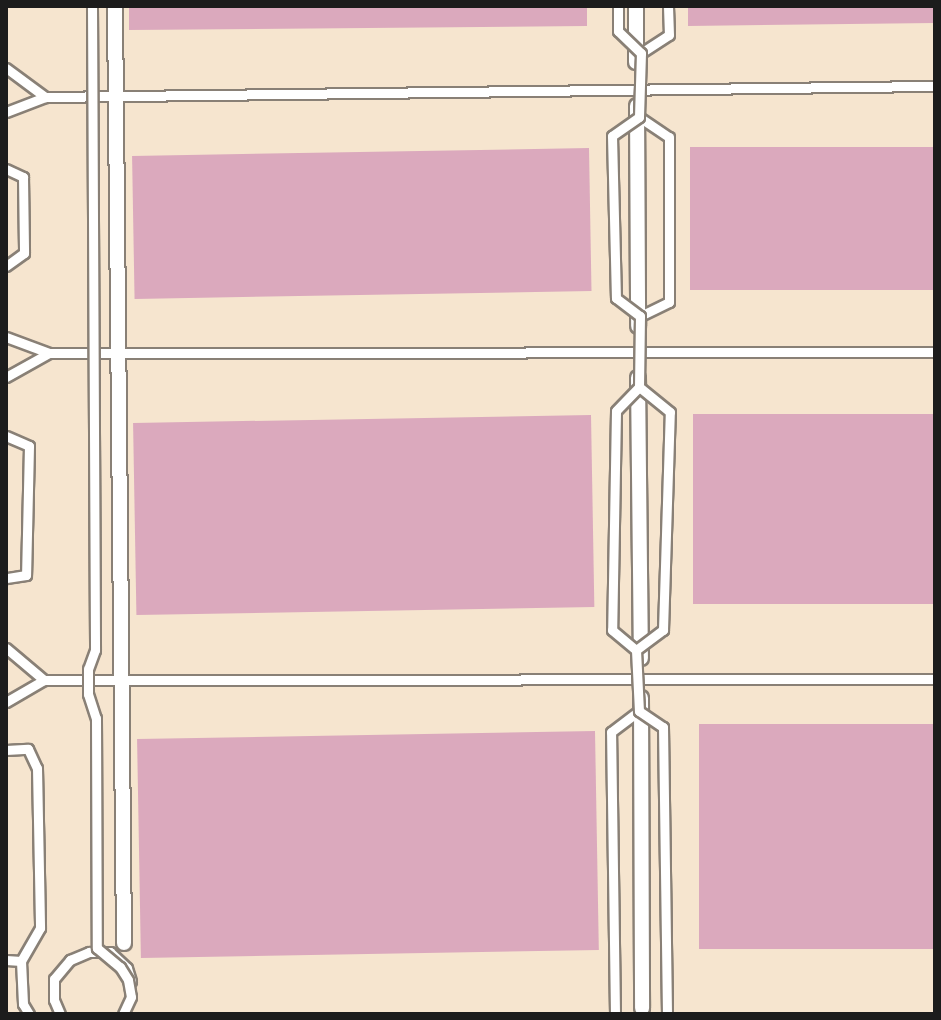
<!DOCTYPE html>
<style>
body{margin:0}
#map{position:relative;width:941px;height:1020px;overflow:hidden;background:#f6e5cf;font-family:"Indie Flower",sans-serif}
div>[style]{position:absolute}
.building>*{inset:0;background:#dba9bd;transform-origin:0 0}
.roads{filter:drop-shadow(2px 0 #898076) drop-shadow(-2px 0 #898076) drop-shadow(0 2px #898076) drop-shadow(0 -2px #898076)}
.service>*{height:9px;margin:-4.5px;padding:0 4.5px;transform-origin:4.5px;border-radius:4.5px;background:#fff}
.pedestrian>*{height:14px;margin:-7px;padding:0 7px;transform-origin:7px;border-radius:7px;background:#fff}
.bridges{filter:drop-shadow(2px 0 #898076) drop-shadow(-2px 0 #898076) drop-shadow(0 2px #898076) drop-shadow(0 -2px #898076)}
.service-bridge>*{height:9px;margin:-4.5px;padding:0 4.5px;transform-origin:4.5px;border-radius:4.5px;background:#fff}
span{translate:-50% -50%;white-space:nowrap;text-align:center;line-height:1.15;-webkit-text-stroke:6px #fbf7ec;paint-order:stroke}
.frame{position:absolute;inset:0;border:8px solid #1c1c1c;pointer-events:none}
</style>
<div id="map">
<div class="building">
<div style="clip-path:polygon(129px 6px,587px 6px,587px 26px,129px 30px)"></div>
<div style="clip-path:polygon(688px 6px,935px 6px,935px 23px,688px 26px)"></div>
<div style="left:935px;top:147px;width:143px;height:245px;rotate:90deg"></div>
<div style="left:589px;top:148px;width:143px;height:457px;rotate:89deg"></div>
<div style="left:935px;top:414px;width:190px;height:242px;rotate:90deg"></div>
<div style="left:591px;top:415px;width:192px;height:458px;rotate:89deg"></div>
<div style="left:935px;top:724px;width:225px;height:236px;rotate:90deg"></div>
<div style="left:595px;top:731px;width:219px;height:458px;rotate:89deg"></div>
</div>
<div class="roads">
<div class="service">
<div style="left:641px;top:53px;width:33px;rotate:-33deg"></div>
<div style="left:669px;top:35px;width:29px;rotate:-92deg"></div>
<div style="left:6px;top:68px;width:49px;rotate:36.6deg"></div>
<div style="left:6px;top:112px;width:42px;rotate:-21deg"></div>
<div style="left:45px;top:97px;width:890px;rotate:-0.71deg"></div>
<div style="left:639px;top:117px;width:36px;rotate:34deg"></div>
<div style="left:669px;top:137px;width:165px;rotate:90deg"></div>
<div style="left:669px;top:302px;width:32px;rotate:154deg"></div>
<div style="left:6px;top:169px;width:19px;rotate:25deg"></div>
<div style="left:23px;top:177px;width:76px;rotate:89.2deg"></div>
<div style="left:24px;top:253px;width:22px;rotate:144deg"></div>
<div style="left:6px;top:337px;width:46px;rotate:20.4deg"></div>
<div style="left:49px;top:353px;width:886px;rotate:-0.06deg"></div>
<div style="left:6px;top:377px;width:49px;rotate:-29.2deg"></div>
<div style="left:6px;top:436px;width:25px;rotate:23deg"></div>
<div style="left:29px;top:446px;width:129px;rotate:91.3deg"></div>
<div style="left:26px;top:575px;width:20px;rotate:171deg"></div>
<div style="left:6px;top:648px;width:50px;rotate:40.1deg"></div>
<div style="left:6px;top:702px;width:44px;rotate:-30.1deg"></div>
<div style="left:44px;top:680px;width:891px;rotate:-0.06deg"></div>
<div style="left:6px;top:750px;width:22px;rotate:-3deg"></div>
<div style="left:28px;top:749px;width:21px;rotate:65deg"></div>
<div style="left:37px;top:768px;width:160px;rotate:88.9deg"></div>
<div style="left:40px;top:928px;width:38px;rotate:120deg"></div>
<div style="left:21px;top:961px;width:15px;rotate:-176deg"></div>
<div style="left:21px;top:961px;width:43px;rotate:87.3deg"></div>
<div style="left:23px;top:1004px;width:12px;rotate:59deg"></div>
<div style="left:60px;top:1014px;width:15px;rotate:-113deg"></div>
<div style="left:54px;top:1000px;width:21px;rotate:-90deg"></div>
<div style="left:54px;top:979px;width:25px;rotate:-50deg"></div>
<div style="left:70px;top:960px;width:21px;rotate:-23deg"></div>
<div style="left:89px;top:952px;width:21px"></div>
<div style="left:110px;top:952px;width:23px;rotate:43deg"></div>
<div style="left:127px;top:968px;width:14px;rotate:73deg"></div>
<div style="left:615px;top:1014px;width:282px;rotate:-90.8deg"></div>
<div style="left:611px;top:732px;width:35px;rotate:-37deg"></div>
</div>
<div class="pedestrian">
<div style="left:115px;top:6px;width:937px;rotate:89.45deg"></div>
<div style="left:636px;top:6px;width:56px;rotate:90deg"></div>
<div style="left:637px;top:106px;width:220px;rotate:89.7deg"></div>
<div style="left:638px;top:378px;width:280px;rotate:89.4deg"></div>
<div style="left:641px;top:698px;width:310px;rotate:89.8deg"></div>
</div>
</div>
<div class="bridges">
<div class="service-bridge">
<div style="left:92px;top:6px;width:644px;rotate:89.73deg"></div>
<div style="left:95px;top:650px;width:20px;rotate:110deg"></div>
<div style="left:88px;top:669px;width:25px;rotate:90deg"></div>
<div style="left:88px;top:694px;width:25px;rotate:72deg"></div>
<div style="left:96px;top:718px;width:230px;rotate:89.8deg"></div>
<div style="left:97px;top:948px;width:30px;rotate:40deg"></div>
<div style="left:120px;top:967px;width:15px;rotate:58deg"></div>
<div style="left:128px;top:980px;width:17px;rotate:80deg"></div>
<div style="left:131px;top:997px;width:19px;rotate:115deg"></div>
<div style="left:618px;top:6px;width:25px;rotate:90deg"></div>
<div style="left:618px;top:31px;width:32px;rotate:44deg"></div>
<div style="left:641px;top:53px;width:64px;rotate:91.8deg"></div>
<div style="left:639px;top:117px;width:33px;rotate:145deg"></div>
<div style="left:612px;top:136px;width:162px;rotate:88.6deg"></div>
<div style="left:616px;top:298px;width:30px;rotate:37deg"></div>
<div style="left:640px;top:316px;width:71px;rotate:90.8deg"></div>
<div style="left:639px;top:387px;width:33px;rotate:134deg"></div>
<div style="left:616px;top:411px;width:219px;rotate:91deg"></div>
<div style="left:612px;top:630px;width:31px;rotate:40deg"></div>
<div style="left:636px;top:650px;width:61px;rotate:87.2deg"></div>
<div style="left:639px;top:711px;width:29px;rotate:34deg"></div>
<div style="left:663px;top:727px;width:287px;rotate:89.2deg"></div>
<div style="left:636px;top:650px;width:34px;rotate:-37deg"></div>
<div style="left:663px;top:630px;width:218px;rotate:-88.2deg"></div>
<div style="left:670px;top:412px;width:40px;rotate:-141deg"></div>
</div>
</div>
<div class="frame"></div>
</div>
